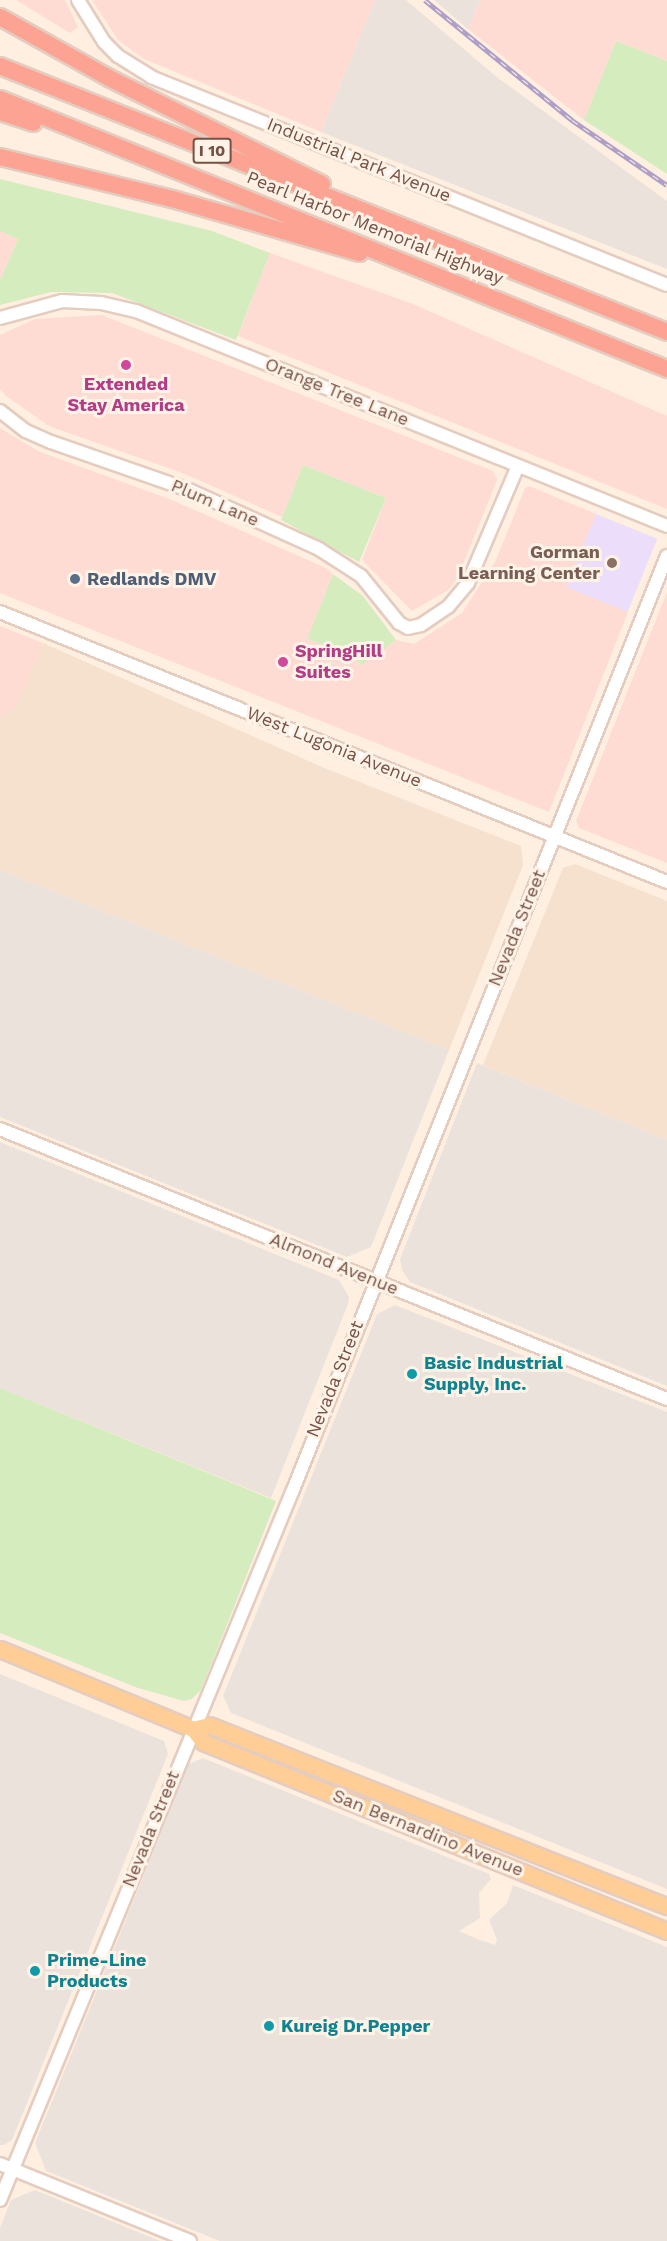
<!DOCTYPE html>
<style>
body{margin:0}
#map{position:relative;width:667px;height:2241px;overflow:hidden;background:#feefe0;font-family:"Work Sans",sans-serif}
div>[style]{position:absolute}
.residential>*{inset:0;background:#f6e0ce}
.commercial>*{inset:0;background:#ffdcd3}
.industrial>*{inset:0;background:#ece2dc}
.education>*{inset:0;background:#ecddfa;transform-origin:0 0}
.green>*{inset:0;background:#d5ecbe}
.roads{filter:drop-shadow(2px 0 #e4ccbf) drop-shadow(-2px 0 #e4ccbf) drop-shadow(0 2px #e4ccbf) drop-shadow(0 -2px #e4ccbf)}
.minor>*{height:12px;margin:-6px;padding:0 6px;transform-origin:6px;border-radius:6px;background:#fff}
.major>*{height:15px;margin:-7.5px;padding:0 7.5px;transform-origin:7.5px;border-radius:7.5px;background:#ffcd96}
.highway>*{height:16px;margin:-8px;padding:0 8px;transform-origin:8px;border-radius:8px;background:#fca393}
.rail>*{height:4.5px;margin-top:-2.25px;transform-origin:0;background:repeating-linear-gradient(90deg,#fff3e8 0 7px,#b09fc7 0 14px);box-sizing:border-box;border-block:2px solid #b09fc7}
.dots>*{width:16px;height:16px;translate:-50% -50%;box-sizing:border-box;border:3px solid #fff3e8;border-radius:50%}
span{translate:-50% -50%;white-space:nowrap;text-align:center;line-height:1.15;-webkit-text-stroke:6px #fff3e8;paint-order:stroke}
.shield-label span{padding:2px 4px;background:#fff3e8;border:2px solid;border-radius:4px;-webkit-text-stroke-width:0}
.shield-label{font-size:16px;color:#765246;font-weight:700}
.street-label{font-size:18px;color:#765246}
.hotel-label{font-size:18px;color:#b23c85;font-weight:700}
.left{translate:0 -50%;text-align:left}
.education-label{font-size:18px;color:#785e54;font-weight:700}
.right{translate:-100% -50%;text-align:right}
.service-label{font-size:18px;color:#4e5e75;font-weight:700}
.culture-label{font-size:18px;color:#0d838f;font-weight:700}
</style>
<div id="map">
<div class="residential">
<div style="clip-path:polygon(43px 643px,322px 767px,521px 846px,523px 865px,449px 1050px,0 870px,0 718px,15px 708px)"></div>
<div style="clip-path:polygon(575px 864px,667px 901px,667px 1140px,483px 1065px,563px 868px)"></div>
</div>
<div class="commercial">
<div style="clip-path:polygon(16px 0,65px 0,78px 27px,70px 33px)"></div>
<div style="clip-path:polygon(92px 0,375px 0,321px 132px,144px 59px,118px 40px)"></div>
<div style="clip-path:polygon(480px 0,667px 0,667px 61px,616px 41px,584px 120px,468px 29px)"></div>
<div style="clip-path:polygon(0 231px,18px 239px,0 280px)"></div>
<div style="clip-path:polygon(270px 253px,413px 304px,667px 416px,667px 509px,238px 336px)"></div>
<div style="clip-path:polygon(102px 315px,493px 471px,497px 480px,457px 579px,448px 590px,412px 611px,362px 560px,386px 498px,303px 465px,282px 517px,185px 474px,49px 426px,6px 396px,0 389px,0 335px,35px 319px)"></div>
<div style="clip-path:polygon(0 428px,38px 451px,172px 500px,326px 568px,333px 574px,307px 639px,343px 652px,361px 665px,396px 640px,414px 644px,462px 613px,496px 560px,525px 488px,529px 486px,596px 514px,567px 587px,628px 612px,549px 812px,0 593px)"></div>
<div style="clip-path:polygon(667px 592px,667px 863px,579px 828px,576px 821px)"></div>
<div style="clip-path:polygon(0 626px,43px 643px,15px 708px,0 718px)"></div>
</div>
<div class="industrial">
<div style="clip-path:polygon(375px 0,406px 0,498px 78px,667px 201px,667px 269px,321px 132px)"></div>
<div style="clip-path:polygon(434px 0,480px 0,468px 29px)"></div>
<div style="clip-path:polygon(0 870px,449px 1050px,371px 1247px,347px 1257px,0 1117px)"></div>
<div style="clip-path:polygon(477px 1063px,667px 1140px,667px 1386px,410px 1282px,402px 1270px,400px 1259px)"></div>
<div style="clip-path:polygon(0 1142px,339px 1280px,349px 1297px,348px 1304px,271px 1498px,0 1388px)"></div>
<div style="clip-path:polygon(395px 1305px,667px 1412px,667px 1889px,231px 1713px,223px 1696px,377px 1314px)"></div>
<div style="clip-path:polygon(0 1674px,164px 1741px,168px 1754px,12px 2140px,4px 2145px,0 2145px)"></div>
<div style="clip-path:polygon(203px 1758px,489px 1874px,491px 1879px,479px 1893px,480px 1918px,459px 1931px,477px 1939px,495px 1945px,497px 1940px,489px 1920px,507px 1903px,513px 1885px,667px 1947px,667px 2241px,220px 2241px,46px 2171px,35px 2143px,189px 1764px)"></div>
<div style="clip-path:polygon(35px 2190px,160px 2241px,0 2241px,0 2228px,11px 2200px)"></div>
</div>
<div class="education">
<div style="left:596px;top:514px;width:66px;height:79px;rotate:22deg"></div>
</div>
<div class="green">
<div style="clip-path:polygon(616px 41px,667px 61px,667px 174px,584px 120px)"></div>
<div style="clip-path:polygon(0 179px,212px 231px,270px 253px,236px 340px,112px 293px,51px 292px,0 305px,0 280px,18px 239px,0 231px)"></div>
<div style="clip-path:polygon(303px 465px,386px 498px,359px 562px,281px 520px)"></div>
<div style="clip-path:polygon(333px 574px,363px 596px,396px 640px,362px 665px,343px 652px,307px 639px)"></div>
<div style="clip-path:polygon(0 1388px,276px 1501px,201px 1690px,192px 1699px,184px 1701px,138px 1688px,0 1633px)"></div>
</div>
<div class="roads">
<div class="minor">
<div style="left:78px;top:0;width:49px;rotate:58.2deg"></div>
<div style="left:104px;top:42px;width:20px;rotate:45deg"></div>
<div style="left:118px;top:56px;width:39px;rotate:32deg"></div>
<div style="left:151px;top:77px;width:556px;rotate:21.95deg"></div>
<div style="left:0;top:318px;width:64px;rotate:-15.3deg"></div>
<div style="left:62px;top:301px;width:39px;rotate:3deg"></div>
<div style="left:101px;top:303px;width:36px;rotate:13deg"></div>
<div style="left:136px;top:311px;width:573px;rotate:22.04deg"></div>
<div style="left:0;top:411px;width:33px;rotate:38deg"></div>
<div style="left:26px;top:431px;width:27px;rotate:24deg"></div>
<div style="left:51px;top:442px;width:146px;rotate:19.2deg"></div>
<div style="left:189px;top:490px;width:143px;rotate:24.4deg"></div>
<div style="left:319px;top:549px;width:50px;rotate:32.7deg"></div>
<div style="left:361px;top:576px;width:60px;rotate:51deg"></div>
<div style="left:399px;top:623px;width:10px;rotate:29deg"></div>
<div style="left:408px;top:628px;width:13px;rotate:-13deg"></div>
<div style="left:421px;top:625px;width:32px;rotate:-34deg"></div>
<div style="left:448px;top:607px;width:31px;rotate:-50deg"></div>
<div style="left:468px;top:583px;width:127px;rotate:-66.9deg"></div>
<div style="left:0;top:612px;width:720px;rotate:22.04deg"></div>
<div style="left:0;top:1129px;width:720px;rotate:22.04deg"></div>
<div style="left:0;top:2164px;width:205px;rotate:22.1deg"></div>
<div style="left:0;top:2200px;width:768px;rotate:-67.58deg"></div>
<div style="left:293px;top:1490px;width:1006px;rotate:-68.18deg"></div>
</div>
<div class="major">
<div style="left:0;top:1649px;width:209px;rotate:22.5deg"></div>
<div style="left:193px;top:1729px;width:16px;rotate:52deg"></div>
<div style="left:203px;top:1742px;width:501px;rotate:22.16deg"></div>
<div style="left:193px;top:1729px;width:16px;rotate:-14deg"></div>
<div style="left:209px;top:1725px;width:492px;rotate:21.6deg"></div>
</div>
<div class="highway">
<div style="left:0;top:17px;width:125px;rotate:29.2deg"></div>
<div style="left:109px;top:78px;width:238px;rotate:26.5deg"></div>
<div style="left:0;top:66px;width:718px;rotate:21.74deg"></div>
<div style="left:0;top:99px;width:720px;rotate:22.04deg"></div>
<div style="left:0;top:112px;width:35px;rotate:18deg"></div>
<div style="left:0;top:157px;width:181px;rotate:13.7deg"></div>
<div style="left:176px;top:200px;width:191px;rotate:16.1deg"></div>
</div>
</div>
<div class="rail">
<div style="left:425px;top:0;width:190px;rotate:39.2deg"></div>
<div style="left:572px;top:120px;width:115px;rotate:34.4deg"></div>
</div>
<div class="dots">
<div style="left:126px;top:365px;background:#d1479c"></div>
<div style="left:612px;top:563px;background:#8d6e63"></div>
<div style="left:75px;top:579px;background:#5c6f8a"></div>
<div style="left:283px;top:662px;background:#d1479c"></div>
<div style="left:412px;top:1374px;background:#0f9aa8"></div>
<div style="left:35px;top:1971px;background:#0f9aa8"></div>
<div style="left:269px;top:2026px;background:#0f9aa8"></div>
</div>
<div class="shield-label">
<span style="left:212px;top:151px">I 10</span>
</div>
<div class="street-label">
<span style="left:359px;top:160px;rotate:22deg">Industrial Park Avenue</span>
<span style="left:375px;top:228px;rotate:22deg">Pearl Harbor Memorial Highway</span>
<span style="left:337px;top:392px;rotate:22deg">Orange Tree Lane</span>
<span style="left:215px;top:503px;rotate:23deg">Plum Lane</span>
<span style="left:334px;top:747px;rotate:22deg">West Lugonia Avenue</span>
<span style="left:517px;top:928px;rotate:-68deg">Nevada Street</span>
<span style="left:334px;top:1264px;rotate:22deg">Almond Avenue</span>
<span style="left:335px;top:1379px;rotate:-68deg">Nevada Street</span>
<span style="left:151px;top:1829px;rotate:-68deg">Nevada Street</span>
<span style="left:428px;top:1833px;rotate:22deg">San Bernardino Avenue</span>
</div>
<div class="hotel-label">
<span style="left:126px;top:395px">Extended<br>Stay America</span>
<span class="left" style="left:295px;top:662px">SpringHill<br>Suites</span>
</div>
<div class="education-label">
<span class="right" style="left:600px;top:563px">Gorman<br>Learning Center</span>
</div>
<div class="service-label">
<span class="left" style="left:87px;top:579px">Redlands DMV</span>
</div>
<div class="culture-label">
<span class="left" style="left:424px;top:1374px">Basic Industrial<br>Supply, Inc.</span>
<span class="left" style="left:47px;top:1971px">Prime-Line<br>Products</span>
<span class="left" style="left:281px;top:2026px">Kureig Dr.Pepper</span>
</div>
</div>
